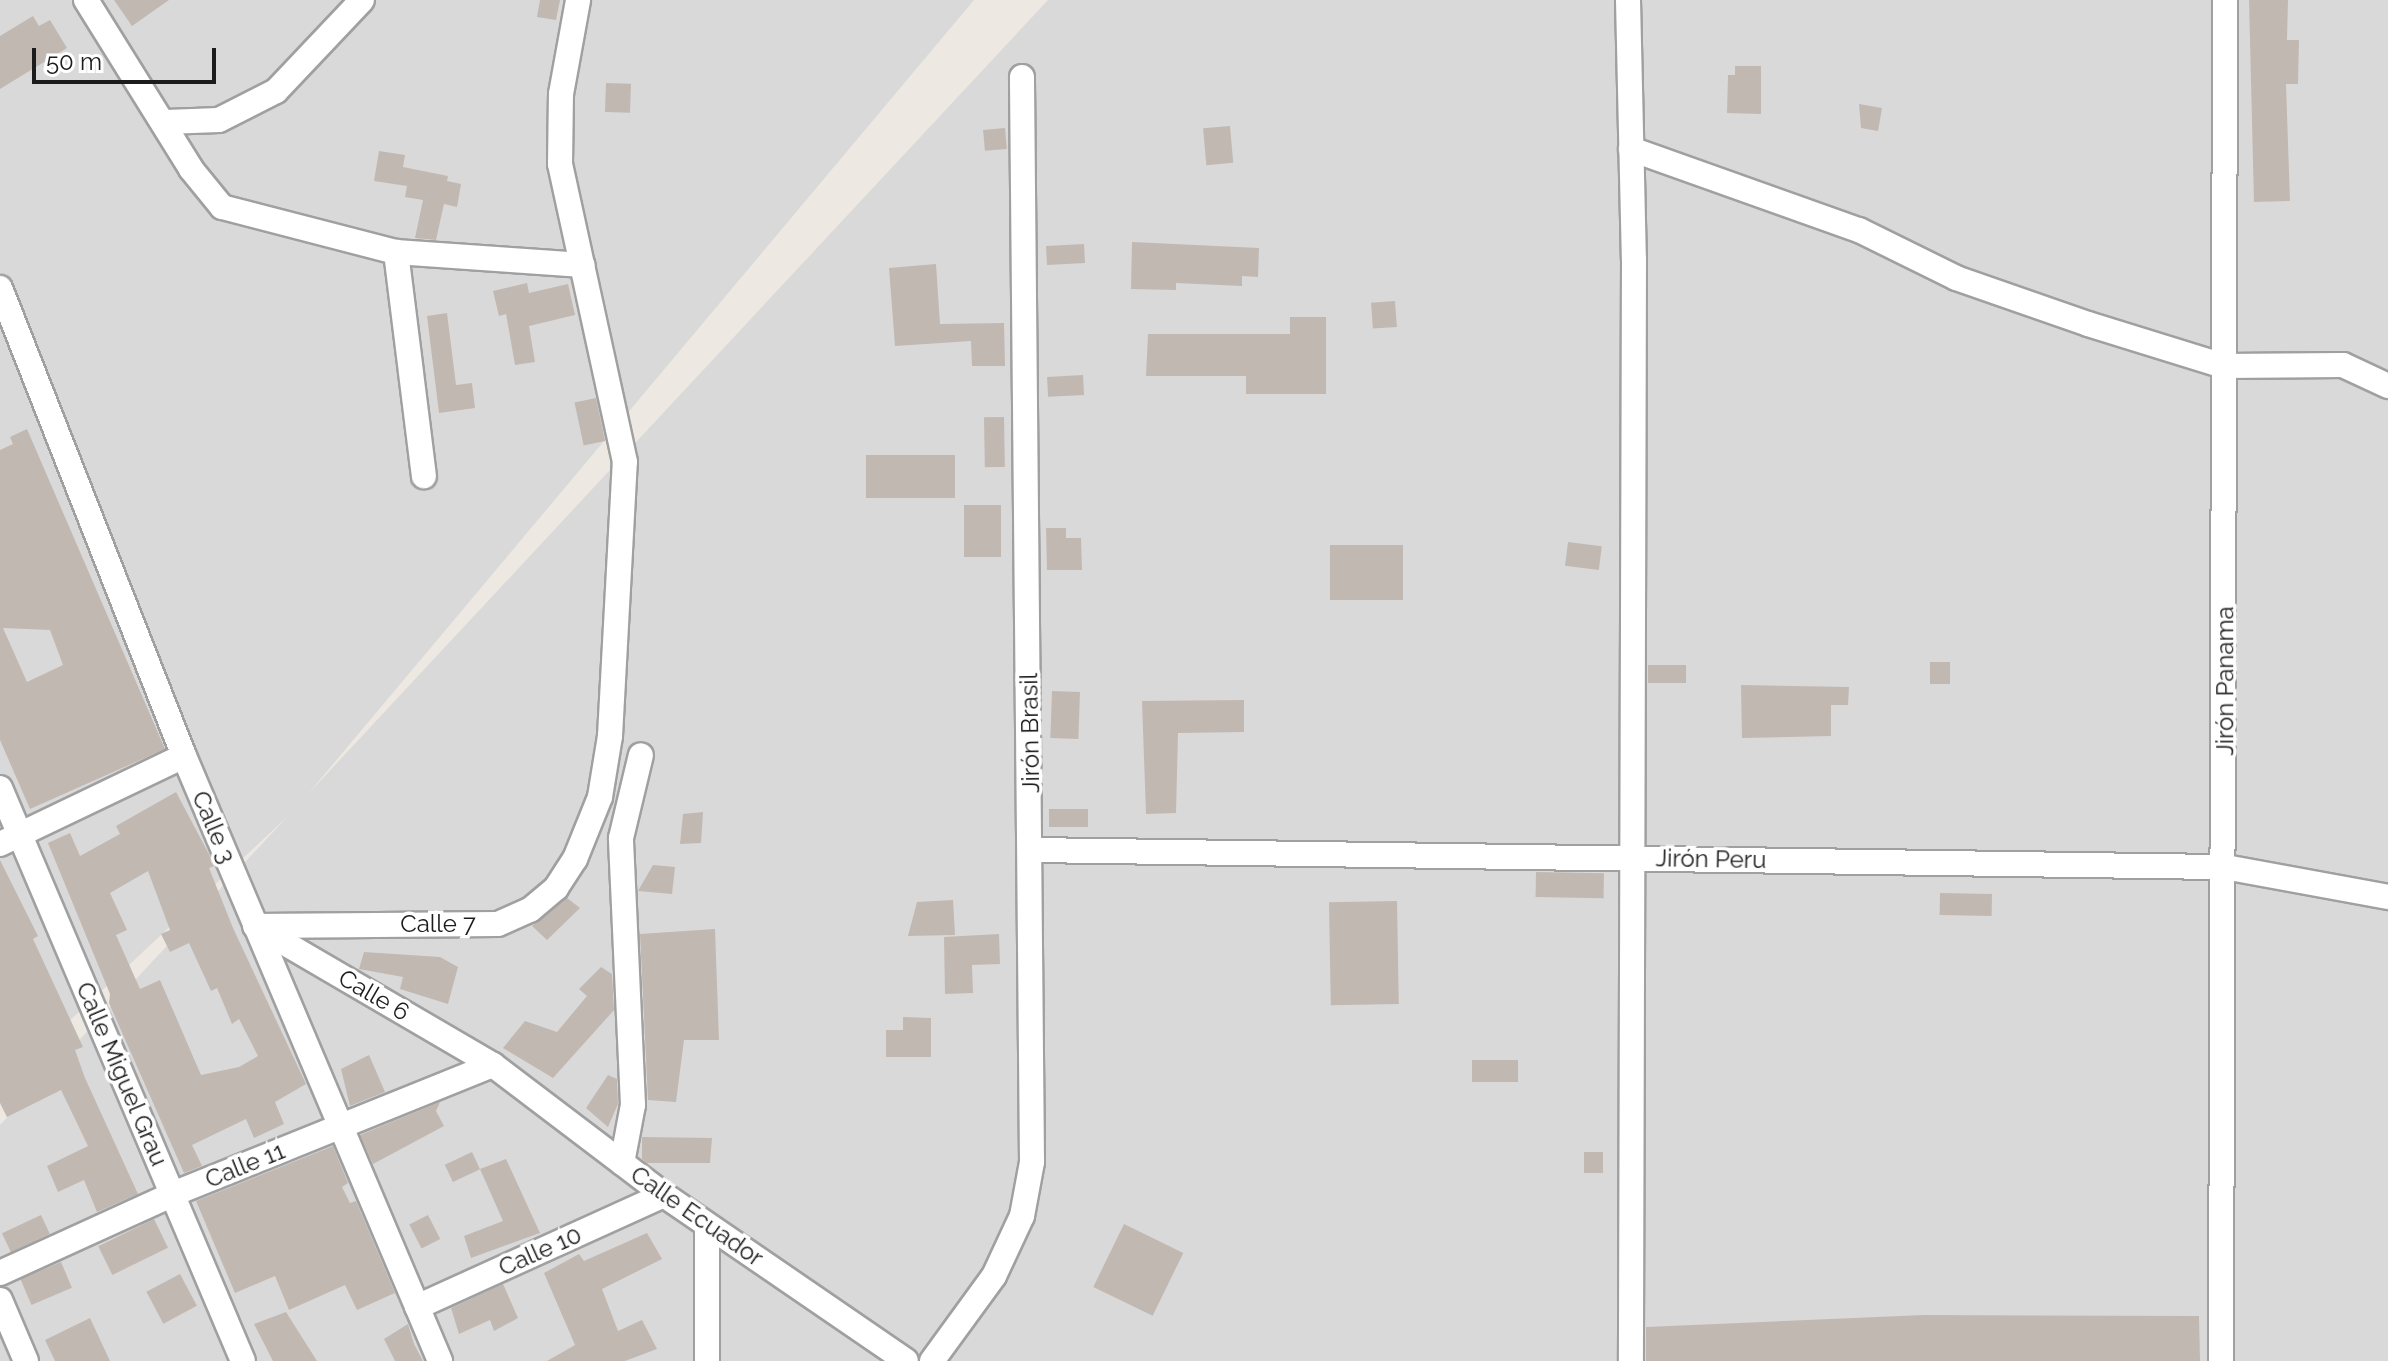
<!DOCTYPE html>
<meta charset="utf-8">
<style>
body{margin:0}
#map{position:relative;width:2388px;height:1361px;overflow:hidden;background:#ede9e2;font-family:Raleway,sans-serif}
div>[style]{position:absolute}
.residential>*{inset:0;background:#dad9d9}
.building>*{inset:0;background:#c1b8b2;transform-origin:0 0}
.roads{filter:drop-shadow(2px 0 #a0a0a0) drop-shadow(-2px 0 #a0a0a0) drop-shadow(0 2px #a0a0a0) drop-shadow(0 -2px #a0a0a0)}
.minor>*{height:24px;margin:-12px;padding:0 12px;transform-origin:12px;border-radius:12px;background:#fff}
span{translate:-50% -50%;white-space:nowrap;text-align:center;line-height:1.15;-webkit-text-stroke:7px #fff;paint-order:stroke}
.street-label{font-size:24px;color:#1c1c1c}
.scale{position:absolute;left:32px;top:48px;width:184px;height:36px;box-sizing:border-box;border:4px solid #1c1c1c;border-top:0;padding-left:10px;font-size:24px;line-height:28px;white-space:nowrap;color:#1c1c1c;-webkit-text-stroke:6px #fff;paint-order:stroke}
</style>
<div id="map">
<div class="residential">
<div style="clip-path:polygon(0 0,974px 0,308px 794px,1048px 0,2388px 0,2388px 1361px,0 1361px,0 1125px,287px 817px,0 1086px)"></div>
</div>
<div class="building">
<div style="clip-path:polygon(114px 0,169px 0,132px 26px)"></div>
<div style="clip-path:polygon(540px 0,560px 0,556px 20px,537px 17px)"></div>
<div style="clip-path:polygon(2249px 0,2288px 0,2287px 40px,2299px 40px,2298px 84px,2286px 84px,2290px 201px,2254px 202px)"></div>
<div style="clip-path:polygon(33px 16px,39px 26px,50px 20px,67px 48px,0 89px,0 36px)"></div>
<div style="clip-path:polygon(1735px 66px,1761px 66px,1761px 114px,1727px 113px,1728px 75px,1735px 75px)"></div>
<div style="left:606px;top:83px;width:25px;height:29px;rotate:2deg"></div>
<div style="clip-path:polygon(1859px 104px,1882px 108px,1878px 131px,1861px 128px)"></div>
<div style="left:1230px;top:126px;width:37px;height:27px;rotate:85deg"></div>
<div style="left:1005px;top:128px;width:21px;height:22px;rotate:85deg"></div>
<div style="clip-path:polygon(379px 151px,405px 155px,403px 167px,448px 176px,447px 181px,461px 184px,457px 207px,444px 204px,436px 240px,415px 238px,423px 200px,405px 197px,407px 186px,374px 181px)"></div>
<div style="clip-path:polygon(1132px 242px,1259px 248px,1258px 277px,1242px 276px,1242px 286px,1176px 283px,1176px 290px,1131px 289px)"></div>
<div style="left:1084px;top:244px;width:19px;height:38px;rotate:87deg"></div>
<div style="clip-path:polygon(936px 264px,940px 324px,1004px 323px,1005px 366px,972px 366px,971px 341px,895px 346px,889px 268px)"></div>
<div style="clip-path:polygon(527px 283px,529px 293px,568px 284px,575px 315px,529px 326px,535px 362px,515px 365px,506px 314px,499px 316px,493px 291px)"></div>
<div style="left:1395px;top:301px;width:26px;height:24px;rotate:86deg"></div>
<div style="clip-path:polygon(447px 313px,456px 385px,472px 383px,475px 408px,439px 413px,427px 316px)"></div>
<div style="clip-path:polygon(1290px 317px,1326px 317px,1326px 394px,1246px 394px,1246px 376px,1146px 376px,1148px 334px,1290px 334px)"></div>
<div style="left:1083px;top:375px;width:20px;height:36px;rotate:87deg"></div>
<div style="left:596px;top:398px;width:44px;height:22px;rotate:78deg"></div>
<div style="left:1004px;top:417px;width:50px;height:20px;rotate:89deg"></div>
<div style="clip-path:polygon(evenodd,27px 429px,165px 749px,30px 809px,0 740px,0 450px,13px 444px,10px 437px,27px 429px,3px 628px,50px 630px,63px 665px,27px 682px,3px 628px)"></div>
<div style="left:955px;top:455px;width:43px;height:89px;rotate:90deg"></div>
<div style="left:964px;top:505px;width:37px;height:52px"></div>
<div style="clip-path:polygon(1046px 528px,1066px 528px,1066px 538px,1081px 538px,1082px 570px,1047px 570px)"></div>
<div style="left:1568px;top:542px;width:34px;height:24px;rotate:7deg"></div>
<div style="left:1330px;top:545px;width:73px;height:55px"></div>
<div style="left:1950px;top:662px;width:22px;height:20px;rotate:90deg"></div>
<div style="left:1648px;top:665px;width:38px;height:18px"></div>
<div style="clip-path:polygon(1741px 685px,1849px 687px,1848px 705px,1831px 705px,1831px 736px,1742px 738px)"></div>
<div style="left:1052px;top:691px;width:28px;height:47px;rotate:2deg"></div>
<div style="clip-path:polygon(1244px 700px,1244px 732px,1178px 733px,1176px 813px,1146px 814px,1142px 701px)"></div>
<div style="clip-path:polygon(evenodd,176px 792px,211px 858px,214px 866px,209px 868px,233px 928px,306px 1084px,275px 1102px,284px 1124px,254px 1138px,246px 1119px,192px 1145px,202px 1166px,184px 1173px,109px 1003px,110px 994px,48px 843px,70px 833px,80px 856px,120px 834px,116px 826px,176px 792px,148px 871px,170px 930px,161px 934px,170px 952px,189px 943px,211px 991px,217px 988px,232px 1024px,239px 1019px,258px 1056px,239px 1067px,201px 1075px,160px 980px,140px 989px,116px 935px,127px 930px,110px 893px,148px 871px)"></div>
<div style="left:1049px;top:809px;width:39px;height:18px"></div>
<div style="clip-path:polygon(703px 812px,701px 843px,680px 844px,683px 814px)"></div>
<div style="clip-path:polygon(0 860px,38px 936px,33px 939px,83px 1047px,75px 1050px,85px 1078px,138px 1194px,97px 1212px,84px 1180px,58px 1192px,47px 1166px,88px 1146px,61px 1090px,7px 1117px,0 1103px)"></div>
<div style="clip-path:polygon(653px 865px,675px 867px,672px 894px,638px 891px)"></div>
<div style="left:1536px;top:872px;width:68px;height:25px;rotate:1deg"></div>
<div style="left:1940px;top:893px;width:52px;height:22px;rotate:1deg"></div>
<div style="clip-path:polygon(567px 898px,580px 908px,547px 940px,532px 926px)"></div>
<div style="clip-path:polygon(953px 900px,955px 935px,908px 936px,917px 902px)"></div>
<div style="left:1397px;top:901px;width:103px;height:68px;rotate:89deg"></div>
<div style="clip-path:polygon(715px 929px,719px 1040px,684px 1040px,676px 1102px,648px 1100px,640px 934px)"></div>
<div style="clip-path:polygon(999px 934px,1000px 964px,972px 965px,973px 993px,945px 994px,944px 937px)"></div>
<div style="clip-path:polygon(364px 952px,440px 957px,458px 967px,448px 1004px,400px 989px,403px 977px,359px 969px)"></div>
<div style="clip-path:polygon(601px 967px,612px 974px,614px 1010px,553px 1078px,503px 1048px,525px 1021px,557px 1032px,587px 996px,579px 989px)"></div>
<div style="clip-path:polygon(903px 1017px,931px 1018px,931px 1057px,886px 1057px,886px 1030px,903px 1030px)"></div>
<div style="clip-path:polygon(369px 1055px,385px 1092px,350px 1106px,341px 1069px)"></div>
<div style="left:1472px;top:1060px;width:46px;height:22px"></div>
<div style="clip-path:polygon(608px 1075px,617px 1079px,618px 1104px,608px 1127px,586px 1108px)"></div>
<div style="clip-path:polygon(440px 1102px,436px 1111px,444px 1126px,373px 1164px,360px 1135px)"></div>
<div style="clip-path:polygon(642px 1137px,712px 1138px,710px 1163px,647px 1163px,642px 1159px)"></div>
<div style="clip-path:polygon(333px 1146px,348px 1183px,342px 1187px,350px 1203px,356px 1201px,395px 1293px,357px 1310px,345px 1285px,289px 1310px,275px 1276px,235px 1293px,196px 1201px)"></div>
<div style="left:472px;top:1152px;width:19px;height:30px;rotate:65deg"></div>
<div style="left:1584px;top:1152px;width:19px;height:21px"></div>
<div style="clip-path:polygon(506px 1159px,540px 1233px,471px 1258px,464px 1236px,503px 1221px,480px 1169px)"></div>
<div style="left:41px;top:1215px;width:21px;height:43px;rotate:65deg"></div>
<div style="left:428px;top:1215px;width:27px;height:21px;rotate:63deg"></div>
<div style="left:154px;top:1219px;width:32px;height:62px;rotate:64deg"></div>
<div style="left:1124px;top:1224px;width:66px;height:70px;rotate:26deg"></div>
<div style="clip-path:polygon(647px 1233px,662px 1259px,602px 1289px,618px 1331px,642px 1320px,657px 1349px,625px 1361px,547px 1361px,575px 1345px,544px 1273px,579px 1254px,584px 1261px)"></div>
<div style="left:61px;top:1262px;width:28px;height:44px;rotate:67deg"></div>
<div style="left:180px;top:1274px;width:36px;height:38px;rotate:62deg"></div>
<div style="clip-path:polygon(503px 1284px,518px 1318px,494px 1331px,490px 1320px,459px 1334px,451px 1308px)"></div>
<div style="clip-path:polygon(286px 1312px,317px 1361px,273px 1361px,254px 1324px)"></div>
<div style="clip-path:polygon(1924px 1315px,2199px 1316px,2200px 1361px,1646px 1361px,1646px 1327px)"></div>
<div style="clip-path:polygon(90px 1318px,110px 1361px,55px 1361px,45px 1340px)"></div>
<div style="clip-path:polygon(408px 1324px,414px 1344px,423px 1361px,395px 1361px,384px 1339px)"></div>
</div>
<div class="roads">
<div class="minor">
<div style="left:86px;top:0;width:199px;rotate:58.1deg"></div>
<div style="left:191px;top:169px;width:49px;rotate:50.8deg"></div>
<div style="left:222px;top:207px;width:180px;rotate:14.5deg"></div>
<div style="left:396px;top:252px;width:187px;rotate:4deg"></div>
<div style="left:1628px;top:0;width:259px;rotate:88.7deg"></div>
<div style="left:1634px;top:259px;width:1102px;rotate:90.16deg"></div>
<div style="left:166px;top:122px;width:53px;rotate:-2.2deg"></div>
<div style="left:219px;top:120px;width:64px;rotate:-27deg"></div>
<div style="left:276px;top:91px;width:125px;rotate:-46.6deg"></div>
<div style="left:1631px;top:149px;width:242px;rotate:19.6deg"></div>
<div style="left:1859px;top:230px;width:108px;rotate:26.3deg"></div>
<div style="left:1956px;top:278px;width:140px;rotate:19.2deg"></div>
<div style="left:2088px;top:324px;width:142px;rotate:17.2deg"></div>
<div style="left:2224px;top:366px;width:119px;rotate:-0.5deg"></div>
<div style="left:2343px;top:365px;width:50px;rotate:25deg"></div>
<div style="left:396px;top:252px;width:226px;rotate:82.9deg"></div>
<div style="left:0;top:288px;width:503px;rotate:68.54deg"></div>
<div style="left:184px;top:756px;width:657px;rotate:67.06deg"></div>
<div style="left:0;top:788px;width:622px;rotate:67.02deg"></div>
<div style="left:0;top:844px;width:204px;rotate:-25.6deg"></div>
<div style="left:1031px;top:850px;width:1194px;rotate:0.82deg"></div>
<div style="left:2225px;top:867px;width:166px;rotate:10.4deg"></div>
<div style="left:255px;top:926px;width:243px;rotate:-0.5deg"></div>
<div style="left:498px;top:924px;width:35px;rotate:-24deg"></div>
<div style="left:530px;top:910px;width:34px;rotate:-40deg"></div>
<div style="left:556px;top:888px;width:35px;rotate:-57deg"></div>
<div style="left:575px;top:859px;width:67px;rotate:-68deg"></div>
<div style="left:600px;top:797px;width:62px;rotate:-80.7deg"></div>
<div style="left:610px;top:736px;width:274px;rotate:-86.9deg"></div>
<div style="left:625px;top:462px;width:305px;rotate:-102.3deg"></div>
<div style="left:560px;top:164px;width:70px;rotate:-89.2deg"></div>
<div style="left:561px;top:94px;width:96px;rotate:-79.7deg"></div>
<div style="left:257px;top:927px;width:273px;rotate:30.3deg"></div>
<div style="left:493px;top:1065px;width:215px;rotate:37.2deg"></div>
<div style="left:664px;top:1195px;width:293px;rotate:34.4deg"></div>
<div style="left:622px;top:1163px;width:59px;rotate:-79.3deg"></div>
<div style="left:633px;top:1105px;width:267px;rotate:-92.6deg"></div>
<div style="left:621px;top:838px;width:85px;rotate:-76.5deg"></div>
<div style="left:707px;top:1225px;width:136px;rotate:90deg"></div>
<div style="left:0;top:1273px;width:190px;rotate:-24.5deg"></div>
<div style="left:173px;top:1194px;width:345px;rotate:-22deg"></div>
<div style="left:0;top:1300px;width:66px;rotate:66.9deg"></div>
<div style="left:417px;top:1307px;width:271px;rotate:-24.4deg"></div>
<div style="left:932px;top:1361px;width:105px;rotate:-53.9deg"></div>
<div style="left:994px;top:1276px;width:66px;rotate:-65deg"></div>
<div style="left:1022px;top:1216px;width:55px;rotate:-79.5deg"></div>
<div style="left:1032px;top:1162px;width:1085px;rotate:-90.53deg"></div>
<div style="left:2221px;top:1361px;width:1361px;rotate:-89.83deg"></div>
</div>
</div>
<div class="street-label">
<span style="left:2225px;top:681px;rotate:-90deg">Jirón Panama</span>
<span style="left:1030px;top:733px;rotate:-91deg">Jirón Brasil</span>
<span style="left:214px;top:827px;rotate:67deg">Calle 3</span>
<span style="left:1711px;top:859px;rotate:1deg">Jirón Peru</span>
<span style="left:438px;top:924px">Calle 7</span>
<span style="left:374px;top:995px;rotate:30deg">Calle 6</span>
<span style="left:122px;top:1074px;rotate:67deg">Calle Miguel Grau</span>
<span style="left:245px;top:1165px;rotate:-22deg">Calle 11</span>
<span style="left:697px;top:1216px;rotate:35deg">Calle Ecuador</span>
<span style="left:540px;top:1251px;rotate:-24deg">Calle 10</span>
</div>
<div class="scale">50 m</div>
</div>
